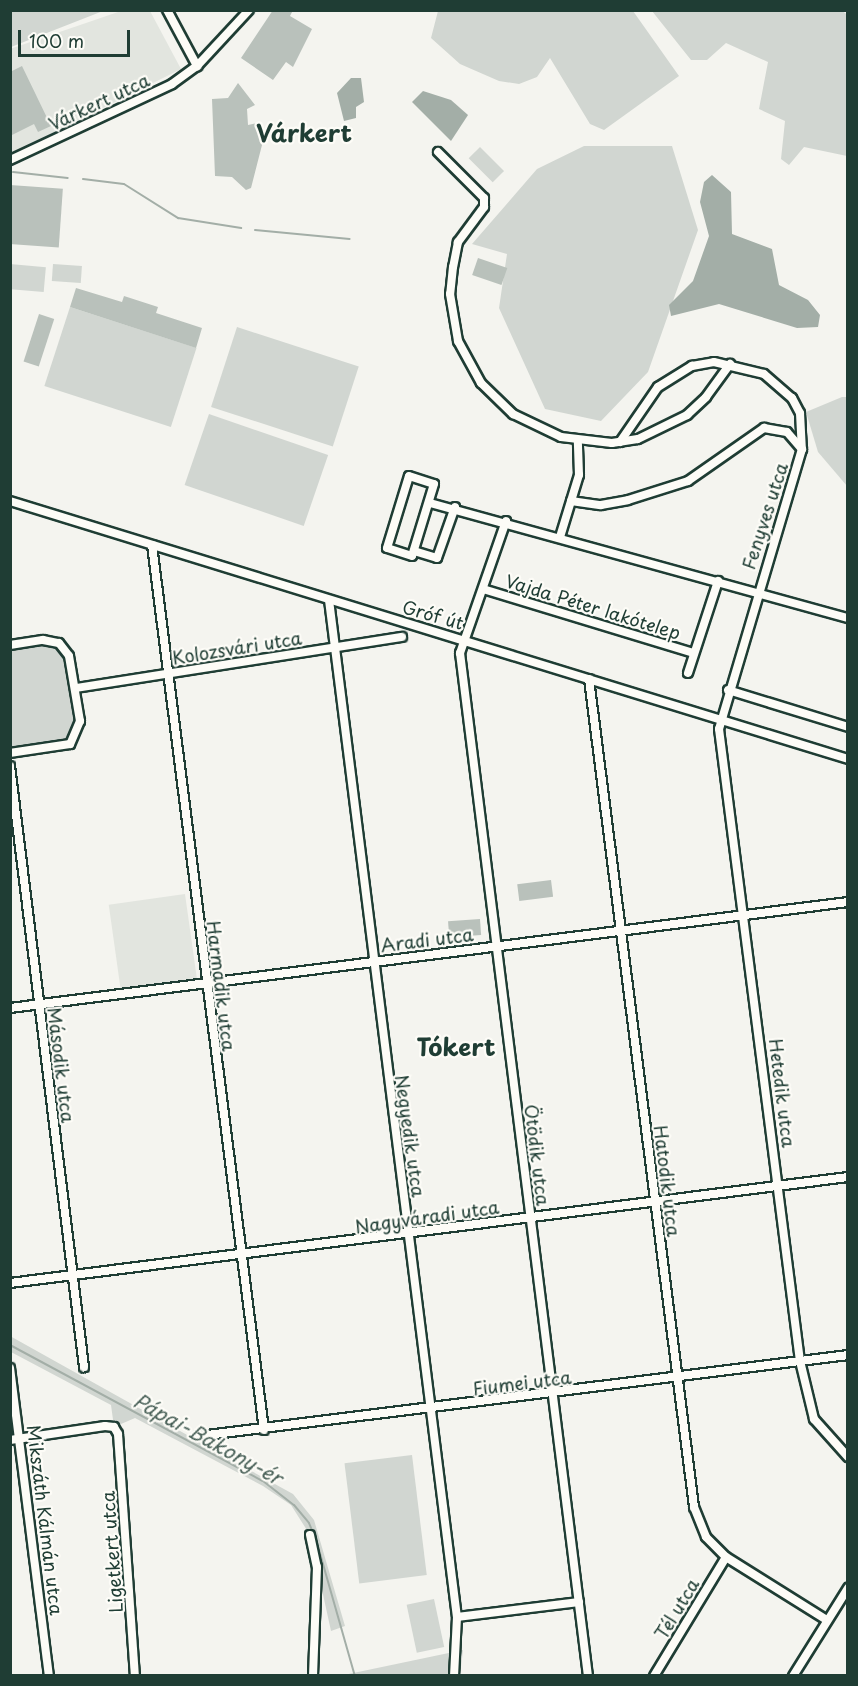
<!DOCTYPE html>
<meta charset="utf-8">
<style>
body{margin:0}
#map{position:relative;width:858px;height:1686px;overflow:hidden;background:#f4f4ef;font-family:"Playpen Sans",sans-serif}
div>[style]{position:absolute}
.built>*{inset:0;background:#e2e5df;transform-origin:0 0}
.green>*{inset:0;background:#d1d6d1;transform-origin:0 0}
.water>*{inset:0;background:#a3aea7}
.stream>*{height:2px;margin:-1px;padding:0 1px;transform-origin:1px;border-radius:1px;background:#a3aea7}
.building>*{inset:0;background:#b9c1bb;transform-origin:0 0}
.roads{filter:drop-shadow(2px 0 #1f3d34) drop-shadow(-2px 0 #1f3d34) drop-shadow(0 2px #1f3d34) drop-shadow(0 -2px #1f3d34)}
.minor>*{height:8px;margin:-4px;padding:0 4px;transform-origin:4px;border-radius:4px;background:#fdfcf7}
span{translate:-50% -50%;white-space:nowrap;text-align:center;line-height:1.15;-webkit-text-stroke:4.5px #fdfcf7;paint-order:stroke}
.street-label{font-size:18px;color:#1f3d34}
.water-label{font-size:20px;color:#475f56;font-style:italic}
.district-label{font-size:24px;color:#1f3d34;font-weight:700}
.frame{position:absolute;inset:0;border:12px solid #1f3d34;pointer-events:none}
.scale{position:absolute;left:18px;top:30px;width:112px;height:27px;box-sizing:border-box;border:3px solid #1f3d34;border-top:0;padding-left:8px;font-size:18px;line-height:21px;white-space:nowrap;color:#1f3d34;-webkit-text-stroke:4px #fdfcf7;paint-order:stroke}
</style>
<div id="map">
<div class="built">
<div style="clip-path:polygon(121px 11px,150px 11px,181px 69px,11px 154px,10px 49px)"></div>
<div style="left:185px;top:894px;width:85px;height:77px;rotate:82deg"></div>
</div>
<div class="green">
<div style="clip-path:polygon(11px 10px,103px 10px,103px 11px,11px 47px)"></div>
<div style="clip-path:polygon(438px 11px,633px 11px,679px 76px,604px 130px,590px 124px,550px 58px,537px 77px,519px 84px,499px 81px,460px 64px,431px 38px)"></div>
<div style="clip-path:polygon(652px 11px,842px 11px,848px 15px,847px 156px,804px 147px,789px 165px,781px 159px,785px 121px,759px 109px,768px 62px,726px 43px,707px 60px,691px 60px)"></div>
<div style="clip-path:polygon(584px 146px,672px 146px,698px 230px,648px 372px,601px 421px,545px 409px,499px 308px,507px 254px,472px 244px,537px 169px)"></div>
<div style="left:480px;top:147px;width:34px;height:16px;rotate:45deg"></div>
<div style="left:10px;top:264px;width:36px;height:25px;rotate:5deg"></div>
<div style="left:53px;top:264px;width:29px;height:17px;rotate:4deg"></div>
<div style="left:70px;top:307px;width:133px;height:83px;rotate:18deg"></div>
<div style="left:237px;top:327px;width:128px;height:84px;rotate:18deg"></div>
<div style="clip-path:polygon(842px 397px,847px 397px,847px 486px,818px 452px,806px 412px)"></div>
<div style="left:209px;top:414px;width:126px;height:75px;rotate:19deg"></div>
<div style="clip-path:polygon(42px 645px,56px 647px,63px 656px,77px 721px,67px 741px,11px 748px,11px 649px)"></div>
<div style="clip-path:polygon(10px 1336px,189px 1436px,218px 1442px,217px 1452px,293px 1494px,314px 1520px,345px 1626px,331px 1631px,310px 1535px,291px 1505px,263px 1486px,135px 1418px,114px 1427px,111px 1405px,11px 1352px)"></div>
<div style="left:412px;top:1455px;width:121px;height:68px;rotate:83deg"></div>
<div style="left:434px;top:1599px;width:49px;height:28px;rotate:78deg"></div>
<div style="clip-path:polygon(463px 1650px,460px 1675px,339px 1676px)"></div>
</div>
<div class="water">
<div style="clip-path:polygon(351px 78px,361px 78px,364px 102px,356px 107px,356px 118px,344px 121px,337px 93px)"></div>
<div style="clip-path:polygon(423px 91px,451px 100px,468px 115px,451px 141px,412px 102px)"></div>
<div style="clip-path:polygon(712px 175px,731px 192px,732px 234px,772px 249px,779px 285px,808px 300px,820px 315px,818px 327px,797px 328px,719px 304px,671px 316px,669px 305px,693px 281px,709px 236px,700px 202px,704px 182px)"></div>
</div>
<div class="stream">
<div style="left:13px;top:172px;width:55px;rotate:6.2deg"></div>
<div style="left:83px;top:179px;width:41px;rotate:7deg"></div>
<div style="left:124px;top:184px;width:64px;rotate:32.2deg"></div>
<div style="left:178px;top:218px;width:64px;rotate:9deg"></div>
<div style="left:255px;top:230px;width:95px;rotate:5.4deg"></div>
<div style="left:10px;top:1345px;width:287px;rotate:28.3deg"></div>
<div style="left:263px;top:1481px;width:39px;rotate:38deg"></div>
<div style="left:294px;top:1505px;width:23px;rotate:50deg"></div>
<div style="left:309px;top:1523px;width:22px;rotate:68deg"></div>
<div style="left:317px;top:1543px;width:138px;rotate:74.1deg"></div>
</div>
<div class="building">
<div style="clip-path:polygon(273px 10px,293px 10px,290px 16px,312px 29px,293px 67px,286px 62px,273px 80px,241px 58px)"></div>
<div style="clip-path:polygon(22px 66px,51px 126px,38px 132px,34px 124px,10px 136px,10px 72px)"></div>
<div style="clip-path:polygon(238px 83px,255px 105px,247px 109px,248px 125px,257px 123px,262px 145px,251px 188px,246px 190px,232px 177px,215px 176px,212px 99px,228px 98px)"></div>
<div style="left:10px;top:185px;width:53px;height:59px;rotate:4deg"></div>
<div style="left:478px;top:258px;width:31px;height:18px;rotate:19deg"></div>
<div style="clip-path:polygon(76px 288px,122px 302px,124px 296px,158px 307px,156px 313px,202px 328px,196px 348px,70px 307px)"></div>
<div style="left:39px;top:314px;width:16px;height:50px;rotate:18deg"></div>
<div style="left:551px;top:880px;width:17px;height:34px;rotate:83deg"></div>
<div style="left:480px;top:919px;width:16px;height:32px;rotate:86deg"></div>
</div>
<div class="roads">
<div class="minor">
<div style="left:167px;top:10px;width:64px;rotate:61.8deg"></div>
<div style="left:438px;top:152px;width:65px;rotate:45deg"></div>
<div style="left:484px;top:198px;width:9px;rotate:90deg"></div>
<div style="left:484px;top:207px;width:44px;rotate:126.6deg"></div>
<div style="left:458px;top:242px;width:25px;rotate:101deg"></div>
<div style="left:453px;top:267px;width:27px;rotate:96deg"></div>
<div style="left:450px;top:294px;width:48px;rotate:80.3deg"></div>
<div style="left:458px;top:341px;width:48px;rotate:61.3deg"></div>
<div style="left:481px;top:383px;width:45px;rotate:44.1deg"></div>
<div style="left:513px;top:414px;width:53px;rotate:25.6deg"></div>
<div style="left:561px;top:437px;width:51px;rotate:6.7deg"></div>
<div style="left:612px;top:443px;width:26px;rotate:-9deg"></div>
<div style="left:638px;top:439px;width:55px;rotate:-26.1deg"></div>
<div style="left:687px;top:415px;width:26px;rotate:-43deg"></div>
<div style="left:706px;top:397px;width:41px;rotate:-54deg"></div>
<div style="left:10px;top:160px;width:179px;rotate:-25.1deg"></div>
<div style="left:172px;top:84px;width:31px;rotate:-36deg"></div>
<div style="left:197px;top:66px;width:76px;rotate:-47.1deg"></div>
<div style="left:620px;top:442px;width:67px;rotate:-55.4deg"></div>
<div style="left:658px;top:387px;width:40px;rotate:-32deg"></div>
<div style="left:692px;top:366px;width:22px;rotate:-10deg"></div>
<div style="left:714px;top:362px;width:51px;rotate:13.5deg"></div>
<div style="left:764px;top:374px;width:37px;rotate:41deg"></div>
<div style="left:792px;top:398px;width:17px;rotate:62deg"></div>
<div style="left:800px;top:413px;width:36px;rotate:87deg"></div>
<div style="left:802px;top:449px;width:292px;rotate:106.5deg"></div>
<div style="left:719px;top:729px;width:637px;rotate:82.7deg"></div>
<div style="left:800px;top:1361px;width:60px;rotate:76.4deg"></div>
<div style="left:814px;top:1419px;width:51px;rotate:48.2deg"></div>
<div style="left:409px;top:476px;width:26px;rotate:18deg"></div>
<div style="left:434px;top:484px;width:75px;rotate:107deg"></div>
<div style="left:412px;top:556px;width:26px;rotate:-162deg"></div>
<div style="left:387px;top:548px;width:75px;rotate:-73deg"></div>
<div style="left:10px;top:501px;width:877px;rotate:17.11deg"></div>
<div style="left:571px;top:501px;width:30px;rotate:8deg"></div>
<div style="left:601px;top:505px;width:27px;rotate:-10deg"></div>
<div style="left:628px;top:500px;width:63px;rotate:-17.6deg"></div>
<div style="left:688px;top:481px;width:93px;rotate:-34.9deg"></div>
<div style="left:764px;top:428px;width:23px;rotate:10deg"></div>
<div style="left:787px;top:432px;width:23px;rotate:49deg"></div>
<div style="left:430px;top:503px;width:434px;rotate:15.4deg"></div>
<div style="left:506px;top:521px;width:140px;rotate:109.2deg"></div>
<div style="left:460px;top:653px;width:1031px;rotate:82.87deg"></div>
<div style="left:560px;top:537px;width:65px;rotate:-73deg"></div>
<div style="left:579px;top:475px;width:35px;rotate:-92deg"></div>
<div style="left:152px;top:545px;width:892px;rotate:82.79deg"></div>
<div style="left:414px;top:551px;width:24px;rotate:17deg"></div>
<div style="left:437px;top:558px;width:54px;rotate:-70.6deg"></div>
<div style="left:483px;top:589px;width:220px;rotate:16.9deg"></div>
<div style="left:329px;top:600px;width:1025px;rotate:82.83deg"></div>
<div style="left:457px;top:1617px;width:59px;rotate:92.9deg"></div>
<div style="left:10px;top:645px;width:33px;rotate:-9deg"></div>
<div style="left:43px;top:640px;width:16px;rotate:11deg"></div>
<div style="left:59px;top:643px;width:16px;rotate:52deg"></div>
<div style="left:69px;top:656px;width:66px;rotate:80.4deg"></div>
<div style="left:80px;top:721px;width:25px;rotate:113deg"></div>
<div style="left:70px;top:744px;width:61px;rotate:171.5deg"></div>
<div style="left:688px;top:673px;width:97px;rotate:-71.9deg"></div>
<div style="left:589px;top:679px;width:835px;rotate:82.77deg"></div>
<div style="left:694px;top:1507px;width:32px;rotate:68deg"></div>
<div style="left:706px;top:1537px;width:28px;rotate:45deg"></div>
<div style="left:726px;top:1557px;width:119px;rotate:32deg"></div>
<div style="left:76px;top:688px;width:330px;rotate:-8.9deg"></div>
<div style="left:728px;top:690px;width:126px;rotate:17.1deg"></div>
<div style="left:10px;top:766px;width:606px;rotate:82.98deg"></div>
<div style="left:10px;top:1008px;width:845px;rotate:-7.21deg"></div>
<div style="left:10px;top:1283px;width:845px;rotate:-7.21deg"></div>
<div style="left:10px;top:1368px;width:310px;rotate:82.8deg"></div>
<div style="left:199px;top:1436px;width:654px;rotate:-7.11deg"></div>
<div style="left:10px;top:1440px;width:96px;rotate:-8.4deg"></div>
<div style="left:105px;top:1426px;width:9px;rotate:6deg"></div>
<div style="left:114px;top:1427px;width:8px;rotate:60deg"></div>
<div style="left:118px;top:1434px;width:243px;rotate:86deg"></div>
<div style="left:310px;top:1535px;width:33px;rotate:78deg"></div>
<div style="left:317px;top:1567px;width:109px;rotate:92.1deg"></div>
<div style="left:457px;top:1617px;width:123px;rotate:-7deg"></div>
<div style="left:654px;top:1676px;width:139px;rotate:-58.8deg"></div>
<div style="left:793px;top:1676px;width:104px;rotate:-58deg"></div>
</div>
</div>
<div class="street-label">
<span style="left:99px;top:102px;rotate:-25deg">Várkert utca</span>
<span style="left:765px;top:516px;rotate:-72deg">Fenyves utca</span>
<span style="left:593px;top:607px;rotate:17deg">Vajda Péter lakótelep</span>
<span style="left:433px;top:615px;rotate:16deg">Gróf út</span>
<span style="left:237px;top:648px;rotate:-9deg">Kolozsvári utca</span>
<span style="left:427px;top:940px;rotate:-7deg">Aradi utca</span>
<span style="left:221px;top:986px;rotate:83deg">Harmadik utca</span>
<span style="left:61px;top:1065px;rotate:83deg">Második utca</span>
<span style="left:782px;top:1093px;rotate:83deg">Hetedik utca</span>
<span style="left:410px;top:1136px;rotate:82deg">Negyedik utca</span>
<span style="left:537px;top:1155px;rotate:83deg">Ötödik utca</span>
<span style="left:667px;top:1181px;rotate:83deg">Hatodik utca</span>
<span style="left:427px;top:1217px;rotate:-8deg">Nagyváradi utca</span>
<span style="left:522px;top:1383px;rotate:-7deg">Fiumei utca</span>
<span style="left:45px;top:1520px;rotate:83deg">Mikszáth Kálmán utca</span>
<span style="left:112px;top:1552px;rotate:-94deg">Ligetkert utca</span>
<span style="left:677px;top:1609px;rotate:-59deg">Tél utca</span>
</div>
<div class="water-label">
<span style="left:208px;top:1439px;rotate:29deg">Pápai-Bakony-ér</span>
</div>
<div class="district-label">
<span style="left:304px;top:133px">Várkert</span>
<span style="left:456px;top:1047px">Tókert</span>
</div>
<div class="frame"></div>
<div class="scale">100 m</div>
</div>
